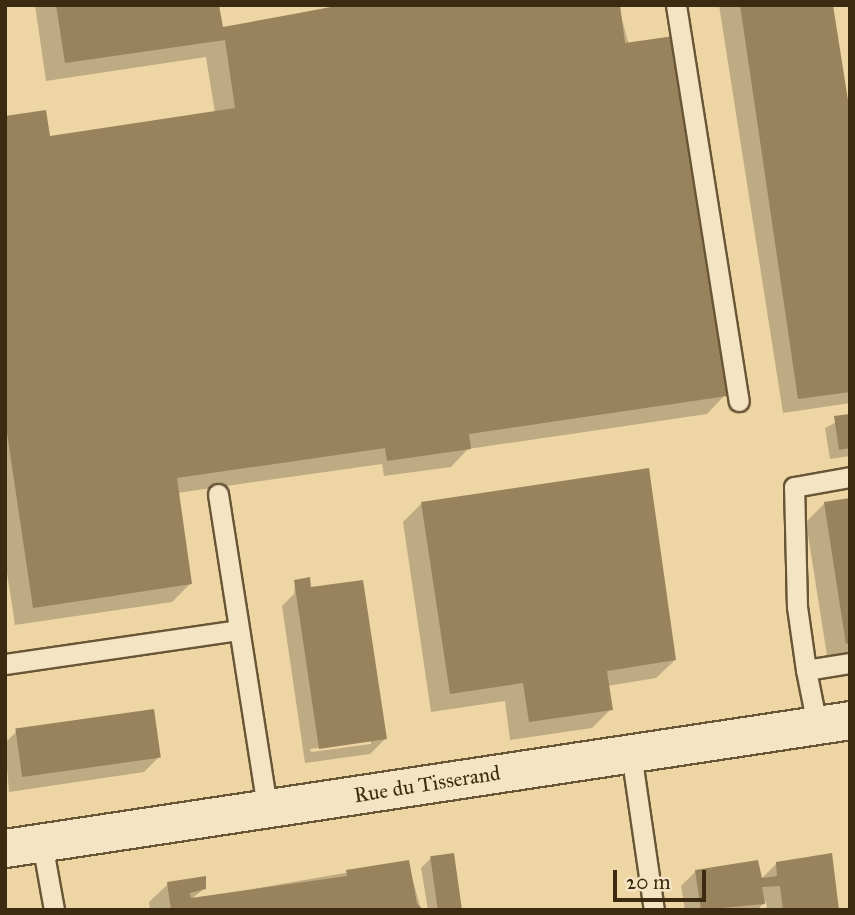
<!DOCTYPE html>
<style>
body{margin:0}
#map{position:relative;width:855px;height:915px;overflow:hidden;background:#eed5a4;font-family:"IM FELL Great Primer",serif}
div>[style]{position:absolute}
.shadow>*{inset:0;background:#0003}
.building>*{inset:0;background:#99835d;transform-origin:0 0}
.roads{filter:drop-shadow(2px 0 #695636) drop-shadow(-2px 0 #695636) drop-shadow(0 2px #695636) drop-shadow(0 -2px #695636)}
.lane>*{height:19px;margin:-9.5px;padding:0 9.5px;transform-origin:9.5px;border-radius:9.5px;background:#f4e4c4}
.street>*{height:37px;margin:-18.5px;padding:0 18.5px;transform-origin:18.5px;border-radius:18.5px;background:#f4e4c4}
span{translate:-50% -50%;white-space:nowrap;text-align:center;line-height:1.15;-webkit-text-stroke:7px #f4e4c4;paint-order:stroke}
.street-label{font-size:21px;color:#3d2b11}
.frame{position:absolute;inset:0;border:7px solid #3d2b11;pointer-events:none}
.scale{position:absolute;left:613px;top:870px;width:93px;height:32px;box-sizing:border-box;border:4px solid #3d2b11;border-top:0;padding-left:9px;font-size:21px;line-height:24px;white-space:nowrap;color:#3d2b11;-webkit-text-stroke:5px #f4e4c4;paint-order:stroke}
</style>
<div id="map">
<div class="shadow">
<div style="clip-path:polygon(35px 5px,218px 5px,221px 29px,340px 5px,618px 5px,725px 395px,707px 414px,468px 449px,451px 467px,384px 476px,382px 464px,177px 493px,191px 583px,172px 602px,15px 625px,5px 560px,5px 118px,48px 138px,215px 113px,206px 57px,46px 81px)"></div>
<div style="clip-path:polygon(719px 5px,830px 5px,850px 134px,850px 403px,783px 413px)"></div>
<div style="clip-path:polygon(850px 415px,850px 456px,830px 459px,825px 428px)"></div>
<div style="clip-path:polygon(850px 500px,850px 659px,828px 662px,806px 522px,825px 503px)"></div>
<div style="clip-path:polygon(422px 503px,675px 660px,656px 678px,607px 686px,611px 709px,592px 728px,510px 740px,505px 701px,431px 712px,403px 522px)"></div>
<div style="clip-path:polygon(evenodd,295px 582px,310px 587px,385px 739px,370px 754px,305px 763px,282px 606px,294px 594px,295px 582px,371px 740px,371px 744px,311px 752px,310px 749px,371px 740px)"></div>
<div style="clip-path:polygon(16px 732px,159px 757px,144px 772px,9px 792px,5px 743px)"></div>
<div style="clip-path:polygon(431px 858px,460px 910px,428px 910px,421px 868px)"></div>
<div style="clip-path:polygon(408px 862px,421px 910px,150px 910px,149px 902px,168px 884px,205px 888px,190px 900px)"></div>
<div style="clip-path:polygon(777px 863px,837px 910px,767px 910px,766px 901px,757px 910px,685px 910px,681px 886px,696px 871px,760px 880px)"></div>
</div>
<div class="building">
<div style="clip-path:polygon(56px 5px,219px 5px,223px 27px,343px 5px,620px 5px,625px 43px,674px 36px,727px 396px,469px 434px,471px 449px,387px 461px,385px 448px,177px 478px,192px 584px,33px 608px,5px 419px,5px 116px,46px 110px,50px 136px,235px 108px,225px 40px,65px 63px)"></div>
<div style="clip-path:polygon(740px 5px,833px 5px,850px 113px,850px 392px,798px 399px)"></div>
<div style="clip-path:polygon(850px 414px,850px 448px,839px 450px,834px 416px)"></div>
<div style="clip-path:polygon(649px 468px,676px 660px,607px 671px,613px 710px,529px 722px,523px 683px,450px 694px,421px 502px)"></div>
<div style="clip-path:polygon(850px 498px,850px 643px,846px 644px,824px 502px)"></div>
<div style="clip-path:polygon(310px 577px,311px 587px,363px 580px,387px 739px,319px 749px,294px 580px)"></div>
<div style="left:154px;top:709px;width:49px;height:140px;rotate:82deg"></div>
<div style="left:454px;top:853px;width:58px;height:24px;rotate:82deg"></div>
<div style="clip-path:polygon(832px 853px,839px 910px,783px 910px,780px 886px,762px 887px,765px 904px,701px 910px,695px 870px,758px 860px,762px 878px,777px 876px,776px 862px)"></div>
<div style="clip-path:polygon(409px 860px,417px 904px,424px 910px,171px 910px,167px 882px,206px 876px,206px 889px,190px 893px,191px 898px,347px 876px,346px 870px)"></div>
</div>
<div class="roads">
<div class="lane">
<div style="left:676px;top:5px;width:401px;rotate:81deg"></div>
<div style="left:218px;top:494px;width:318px;rotate:81.1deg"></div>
<div style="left:5px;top:664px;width:236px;rotate:-8.3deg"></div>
<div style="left:806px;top:670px;width:64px;rotate:-98.1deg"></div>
<div style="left:797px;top:607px;width:120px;rotate:-91.4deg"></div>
<div style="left:794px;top:487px;width:57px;rotate:-10.1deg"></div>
<div style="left:817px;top:725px;width:56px;rotate:-101.3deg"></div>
<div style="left:806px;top:670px;width:45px;rotate:-9deg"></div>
<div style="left:631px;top:753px;width:159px;rotate:81.7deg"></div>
<div style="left:42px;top:843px;width:68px;rotate:79.8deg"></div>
</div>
<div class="street">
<div style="left:5px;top:848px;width:855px;rotate:-8.61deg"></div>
</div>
</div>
<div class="street-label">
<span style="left:427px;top:784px;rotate:-9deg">Rue du Tisserand</span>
</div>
<div class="frame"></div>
<div class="scale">20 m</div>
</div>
